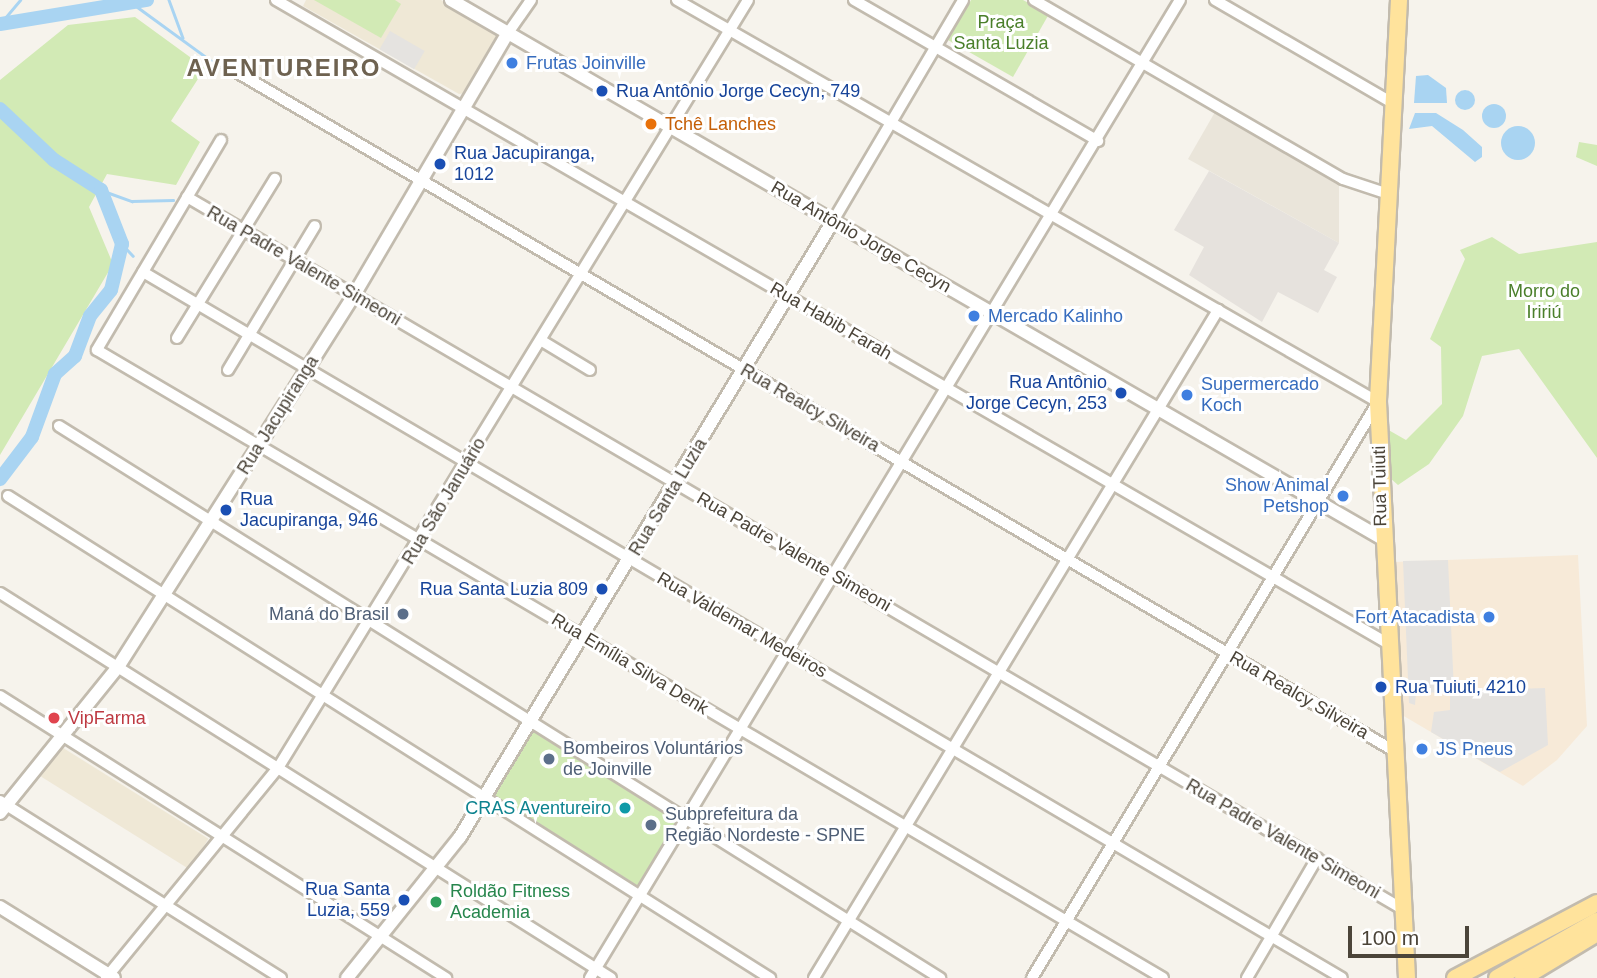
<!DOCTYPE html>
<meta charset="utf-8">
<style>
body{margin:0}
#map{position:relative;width:1597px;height:978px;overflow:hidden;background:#f6f3ec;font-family:Arial,sans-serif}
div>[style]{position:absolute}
.residential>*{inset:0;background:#eae5da}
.commercial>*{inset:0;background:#f7ead8}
.industrial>*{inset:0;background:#e6e2dd}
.education>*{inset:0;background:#efe8d6;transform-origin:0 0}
.green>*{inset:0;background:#d2eab5;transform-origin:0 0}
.parking>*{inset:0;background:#e5e3e0;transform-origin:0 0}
.water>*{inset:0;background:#a9d4f2}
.round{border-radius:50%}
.stream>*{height:2.5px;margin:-1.25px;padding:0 1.25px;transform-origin:1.25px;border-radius:1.25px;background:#a9d4f2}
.river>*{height:14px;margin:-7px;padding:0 7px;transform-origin:7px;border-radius:7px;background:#a9d4f2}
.roads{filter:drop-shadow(2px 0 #c2bbae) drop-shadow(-2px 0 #c2bbae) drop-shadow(0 2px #c2bbae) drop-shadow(0 -2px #c2bbae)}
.minor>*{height:10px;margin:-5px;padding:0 5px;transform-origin:5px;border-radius:5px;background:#fff}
.tertiary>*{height:12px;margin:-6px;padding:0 6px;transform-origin:6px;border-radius:6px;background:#fff}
.primary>*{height:16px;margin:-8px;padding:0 8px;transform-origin:8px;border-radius:8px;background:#ffe39c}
.dots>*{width:19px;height:19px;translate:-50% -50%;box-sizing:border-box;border:4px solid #fff;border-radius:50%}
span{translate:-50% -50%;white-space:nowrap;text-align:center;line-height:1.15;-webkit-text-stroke:6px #fff;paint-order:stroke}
.park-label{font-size:18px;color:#4a7f2a}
.shop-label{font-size:18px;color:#366cbe}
.left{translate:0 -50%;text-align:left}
.right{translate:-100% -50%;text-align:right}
.transit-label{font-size:18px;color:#164399}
.food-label{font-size:18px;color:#c56008}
.street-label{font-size:18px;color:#4b4439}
.service-label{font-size:18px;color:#4e5e75}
.health-label{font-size:18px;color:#be3a42}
.culture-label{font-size:18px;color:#0d838f}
.leisure-label{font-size:18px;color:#27864d}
.district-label{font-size:24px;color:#6e6250;font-weight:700;letter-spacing:2px}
.scale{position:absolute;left:1348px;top:926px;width:121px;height:32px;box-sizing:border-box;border:4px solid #4b4439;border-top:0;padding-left:9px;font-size:21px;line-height:24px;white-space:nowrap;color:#4b4439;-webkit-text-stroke:5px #fff;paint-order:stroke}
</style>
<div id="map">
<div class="residential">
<div style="clip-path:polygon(1215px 112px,1339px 183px,1339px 243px,1188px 159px)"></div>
</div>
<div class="commercial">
<div style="clip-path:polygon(1578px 555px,1587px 726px,1557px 760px,1523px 786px,1402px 715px,1394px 562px)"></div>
</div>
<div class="industrial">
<div style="clip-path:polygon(1209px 171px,1339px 243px,1324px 270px,1337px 277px,1318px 313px,1278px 292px,1262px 322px,1189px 275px,1204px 247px,1174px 230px)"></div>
</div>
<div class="education">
<div style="clip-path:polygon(306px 0,441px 0,500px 35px,466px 93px,459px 94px,303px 6px)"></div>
<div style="left:60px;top:746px;width:175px;height:36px;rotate:32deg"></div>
</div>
<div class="green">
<div style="clip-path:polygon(314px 0,395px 0,401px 4px,381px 38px)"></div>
<div style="clip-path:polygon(971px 0,1023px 0,1049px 14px,1013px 77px,948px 40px)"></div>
<div style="clip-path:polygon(135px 17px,205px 68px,171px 121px,200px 142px,176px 185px,107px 174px,89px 207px,113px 264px,0 455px,0 80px,68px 25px)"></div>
<div style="clip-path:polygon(1579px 142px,1597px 145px,1597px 166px,1576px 157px)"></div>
<div style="clip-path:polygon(1492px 237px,1519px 254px,1597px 242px,1597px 458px,1519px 349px,1482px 356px,1463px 416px,1429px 464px,1398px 485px,1390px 478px,1385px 428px,1406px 440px,1442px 404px,1441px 347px,1430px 339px,1465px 259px,1460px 250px)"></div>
<div style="left:532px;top:730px;width:175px;height:76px;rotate:32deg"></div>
</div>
<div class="parking">
<div style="left:390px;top:31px;width:40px;height:21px;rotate:30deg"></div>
<div style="clip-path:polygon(1448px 560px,1454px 691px,1545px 688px,1548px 745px,1500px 772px,1431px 732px,1434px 712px,1450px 710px,1450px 692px,1416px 693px,1415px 705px,1409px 703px,1403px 561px)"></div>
</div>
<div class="water">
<div style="clip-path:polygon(1428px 75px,1446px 88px,1447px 103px,1414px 103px,1416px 76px)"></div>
<div class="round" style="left:1455px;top:90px;width:20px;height:20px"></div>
<div class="round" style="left:1482px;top:104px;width:24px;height:24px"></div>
<div style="clip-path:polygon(1415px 113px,1436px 113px,1463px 130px,1482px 147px,1482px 157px,1475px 162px,1432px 126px,1409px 129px)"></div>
<div class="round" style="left:1501px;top:126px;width:34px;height:34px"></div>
</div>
<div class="stream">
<div style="left:169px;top:0;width:40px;rotate:69.8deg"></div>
<div style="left:132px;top:3px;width:105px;rotate:36.1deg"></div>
<div style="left:125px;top:5px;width:5px;rotate:-90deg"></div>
<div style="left:0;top:24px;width:31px;rotate:-50deg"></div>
<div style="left:101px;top:190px;width:33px;rotate:20deg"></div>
<div style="left:132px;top:201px;width:41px;rotate:-1.4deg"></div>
<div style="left:122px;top:244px;width:16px;rotate:47deg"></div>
</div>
<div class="river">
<div style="left:0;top:24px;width:149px;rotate:-9.3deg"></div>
<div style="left:0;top:109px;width:74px;rotate:43.4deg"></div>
<div style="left:54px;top:160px;width:56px;rotate:32.6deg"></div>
<div style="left:101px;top:190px;width:58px;rotate:68.7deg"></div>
<div style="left:122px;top:244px;width:47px;rotate:103.4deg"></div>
<div style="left:111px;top:290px;width:33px;rotate:129deg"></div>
<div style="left:90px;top:316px;width:43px;rotate:110.6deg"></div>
<div style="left:75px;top:356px;width:27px;rotate:138deg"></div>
<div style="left:55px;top:374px;width:67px;rotate:110.1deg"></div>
<div style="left:32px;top:437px;width:53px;rotate:127.3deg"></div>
</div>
<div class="roads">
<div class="minor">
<div style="left:276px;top:0;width:1284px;rotate:30.06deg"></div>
<div style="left:677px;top:0;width:808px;rotate:29.83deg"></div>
<div style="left:1378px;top:402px;width:672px;rotate:120.99deg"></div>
<div style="left:854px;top:0;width:282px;rotate:30deg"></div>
<div style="left:1034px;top:0;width:357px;rotate:30.1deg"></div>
<div style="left:1343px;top:179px;width:47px;rotate:18.4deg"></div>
<div style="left:1215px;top:0;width:206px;rotate:30.1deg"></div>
<div style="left:508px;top:33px;width:40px;rotate:-55.1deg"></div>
<div style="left:228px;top:67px;width:1348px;rotate:30.39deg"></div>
<div style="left:221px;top:140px;width:244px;rotate:120.6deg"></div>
<div style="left:97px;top:350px;width:1237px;rotate:30.5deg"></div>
<div style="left:187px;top:197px;width:1407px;rotate:30.36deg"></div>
<div style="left:833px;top:221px;width:256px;rotate:-59.5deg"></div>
<div style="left:143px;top:272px;width:1391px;rotate:30.49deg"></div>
<div style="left:177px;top:338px;width:187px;rotate:-58.4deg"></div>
<div style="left:542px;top:341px;width:56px;rotate:31.1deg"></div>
<div style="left:228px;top:370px;width:168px;rotate:-58.9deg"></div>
<div style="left:59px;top:426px;width:1040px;rotate:32.07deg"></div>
<div style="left:8px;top:496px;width:902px;rotate:32.32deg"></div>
<div style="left:0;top:593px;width:722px;rotate:32.22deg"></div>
<div style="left:0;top:696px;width:528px;rotate:32.3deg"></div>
<div style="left:0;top:801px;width:332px;rotate:32.2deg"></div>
<div style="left:106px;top:978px;width:271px;rotate:-50.7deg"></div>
<div style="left:278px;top:768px;width:900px;rotate:-58.53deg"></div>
<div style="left:590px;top:978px;width:1142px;rotate:-58.9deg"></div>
<div style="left:814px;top:978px;width:781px;rotate:-58.83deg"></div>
<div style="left:1247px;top:978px;width:139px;rotate:-59.7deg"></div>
</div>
<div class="tertiary">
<div style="left:451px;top:0;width:1074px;rotate:30.05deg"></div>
<div style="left:0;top:813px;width:188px;rotate:-51.1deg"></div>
<div style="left:118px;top:667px;width:441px;rotate:-57.6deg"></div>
<div style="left:354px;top:295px;width:304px;rotate:-59.6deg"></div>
<div style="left:0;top:907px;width:134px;rotate:31.9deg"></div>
<div style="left:347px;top:978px;width:181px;rotate:-51.3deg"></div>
<div style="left:460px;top:837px;width:720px;rotate:-58.8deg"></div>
</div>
<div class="primary">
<div style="left:1399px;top:0;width:403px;rotate:93deg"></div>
<div style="left:1378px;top:402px;width:577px;rotate:87.12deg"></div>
<div style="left:1455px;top:978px;width:161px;rotate:-27.8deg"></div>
<div style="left:1497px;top:978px;width:115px;rotate:-29.7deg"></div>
<div style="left:1523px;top:978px;width:87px;rotate:-31.3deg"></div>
</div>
</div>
<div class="dots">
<div style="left:512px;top:63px;background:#3f7fe0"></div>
<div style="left:602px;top:91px;background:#1a4fb4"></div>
<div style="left:651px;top:124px;background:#e8710a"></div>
<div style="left:440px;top:164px;background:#1a4fb4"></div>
<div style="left:974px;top:316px;background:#3f7fe0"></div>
<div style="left:1121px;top:393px;background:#1a4fb4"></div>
<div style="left:1187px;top:395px;background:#3f7fe0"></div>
<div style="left:1343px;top:496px;background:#3f7fe0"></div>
<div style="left:226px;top:510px;background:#1a4fb4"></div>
<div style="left:602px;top:589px;background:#1a4fb4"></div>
<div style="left:403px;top:614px;background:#5c6f8a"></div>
<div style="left:1489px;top:617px;background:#3f7fe0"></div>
<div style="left:1381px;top:687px;background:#1a4fb4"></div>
<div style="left:54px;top:718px;background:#e0444e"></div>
<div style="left:1422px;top:749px;background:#3f7fe0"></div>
<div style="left:549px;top:759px;background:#5c6f8a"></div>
<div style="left:625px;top:808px;background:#0f9aa8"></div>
<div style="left:651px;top:825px;background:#5c6f8a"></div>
<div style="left:404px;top:900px;background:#1a4fb4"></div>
<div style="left:436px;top:902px;background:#2e9e5b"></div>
</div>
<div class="park-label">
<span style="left:1001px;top:33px">Praça<br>Santa Luzia</span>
<span style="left:1544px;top:302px">Morro do<br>Iririú</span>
</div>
<div class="shop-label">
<span class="left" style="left:526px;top:63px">Frutas Joinville</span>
<span class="left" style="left:988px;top:316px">Mercado Kalinho</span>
<span class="left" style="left:1201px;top:395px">Supermercado<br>Koch</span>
<span class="right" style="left:1329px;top:496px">Show Animal<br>Petshop</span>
<span class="right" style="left:1475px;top:617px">Fort Atacadista</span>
<span class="left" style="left:1436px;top:749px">JS Pneus</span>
</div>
<div class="transit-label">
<span class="left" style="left:616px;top:91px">Rua Antônio Jorge Cecyn, 749</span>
<span class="left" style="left:454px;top:164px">Rua Jacupiranga,<br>1012</span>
<span class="right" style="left:1107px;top:393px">Rua Antônio<br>Jorge Cecyn, 253</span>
<span class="left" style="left:240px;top:510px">Rua<br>Jacupiranga, 946</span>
<span class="right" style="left:588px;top:589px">Rua Santa Luzia 809</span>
<span class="left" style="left:1395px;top:687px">Rua Tuiuti, 4210</span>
<span class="right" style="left:390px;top:900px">Rua Santa<br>Luzia, 559</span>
</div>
<div class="food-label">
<span class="left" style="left:665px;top:124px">Tchê Lanches</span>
</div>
<div class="street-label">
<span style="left:861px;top:237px;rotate:30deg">Rua Antônio Jorge Cecyn</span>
<span style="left:304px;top:266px;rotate:30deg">Rua Padre Valente Simeoni</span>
<span style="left:831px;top:321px;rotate:30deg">Rua Habib Farah</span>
<span style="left:810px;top:408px;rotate:30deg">Rua Realcy Silveira</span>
<span style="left:278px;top:415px;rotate:-58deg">Rua Jacupiranga</span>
<span style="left:1380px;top:486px;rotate:-91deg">Rua Tuiuti</span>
<span style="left:668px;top:497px;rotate:-59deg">Rua Santa Luzia</span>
<span style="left:444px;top:501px;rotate:-59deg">Rua São Januário</span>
<span style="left:794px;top:552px;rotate:30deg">Rua Padre Valente Simeoni</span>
<span style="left:742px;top:625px;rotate:30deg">Rua Valdemar Medeiros</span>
<span style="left:630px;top:664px;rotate:31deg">Rua Emília Silva Denk</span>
<span style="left:1299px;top:695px;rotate:30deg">Rua Realcy Silveira</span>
<span style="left:1283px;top:839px;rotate:30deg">Rua Padre Valente Simeoni</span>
</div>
<div class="service-label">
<span class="right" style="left:389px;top:614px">Maná do Brasil</span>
<span class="left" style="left:563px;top:759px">Bombeiros Voluntários<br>de Joinville</span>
<span class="left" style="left:665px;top:825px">Subprefeitura da<br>Região Nordeste - SPNE</span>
</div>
<div class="health-label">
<span class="left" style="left:68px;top:718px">VipFarma</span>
</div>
<div class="culture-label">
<span class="right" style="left:611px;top:808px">CRAS Aventureiro</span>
</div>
<div class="leisure-label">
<span class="left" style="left:450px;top:902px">Roldão Fitness<br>Academia</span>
</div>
<div class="district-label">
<span style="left:284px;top:68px">AVENTUREIRO</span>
</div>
<div class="scale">100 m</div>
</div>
